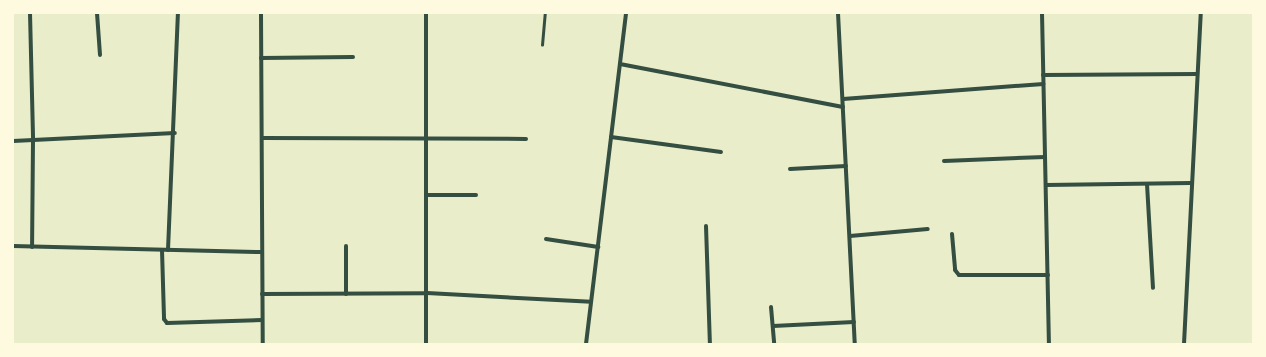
<!DOCTYPE html>
<style>
body{margin:0}
#map{position:relative;width:1266px;height:357px;overflow:hidden;background:#e9edc9;font-family:"IBM Plex Sans",sans-serif}
div>[style]{position:absolute}
.path>*{height:2.5px;margin:-1.25px;padding:0 1.25px;transform-origin:1.25px;border-radius:1.25px;background:#344e41}
.minor>*{height:4px;margin:-2px;padding:0 2px;transform-origin:2px;border-radius:2px;background:#344e41}
span{translate:-50% -50%;white-space:nowrap;text-align:center;line-height:1.15;-webkit-text-stroke:4px #fefae0;paint-order:stroke}
.frame{position:absolute;inset:0;border:14px solid #fefae0;pointer-events:none}
</style>
<div id="map">
<div class="path">
<div style="left:542px;top:45px;width:32px;rotate:-85deg"></div>
</div>
<div class="minor">
<div style="left:30px;top:13px;width:127px;rotate:88.6deg"></div>
<div style="left:33px;top:140px;width:107px;rotate:90.5deg"></div>
<div style="left:97px;top:13px;width:42px;rotate:85.9deg"></div>
<div style="left:261px;top:13px;width:331px;rotate:89.7deg"></div>
<div style="left:838px;top:13px;width:331px;rotate:87.1deg"></div>
<div style="left:1042px;top:13px;width:331px;rotate:88.8deg"></div>
<div style="left:261px;top:58px;width:92px;rotate:-0.6deg"></div>
<div style="left:620px;top:64px;width:227px;rotate:10.9deg"></div>
<div style="left:1043px;top:75px;width:154px;rotate:-0.4deg"></div>
<div style="left:843px;top:99px;width:201px;rotate:-4.3deg"></div>
<div style="left:611px;top:137px;width:111px;rotate:7.8deg"></div>
<div style="left:262px;top:138px;width:264px;rotate:0.2deg"></div>
<div style="left:13px;top:141px;width:162px;rotate:-2.8deg"></div>
<div style="left:944px;top:161px;width:101px;rotate:-2.3deg"></div>
<div style="left:790px;top:169px;width:56px;rotate:-3.1deg"></div>
<div style="left:1147px;top:184px;width:104px;rotate:86.7deg"></div>
<div style="left:1046px;top:185px;width:145px;rotate:-0.8deg"></div>
<div style="left:427px;top:195px;width:49px"></div>
<div style="left:706px;top:226px;width:118px;rotate:88.1deg"></div>
<div style="left:952px;top:234px;width:36px;rotate:85deg"></div>
<div style="left:955px;top:270px;width:6px;rotate:51deg"></div>
<div style="left:959px;top:275px;width:89px"></div>
<div style="left:850px;top:236px;width:78px;rotate:-5.1deg"></div>
<div style="left:546px;top:239px;width:53px;rotate:8.7deg"></div>
<div style="left:13px;top:246px;width:249px;rotate:1.4deg"></div>
<div style="left:346px;top:246px;width:48px;rotate:90deg"></div>
<div style="left:162px;top:250px;width:69px;rotate:88.3deg"></div>
<div style="left:164px;top:319px;width:5px;rotate:53deg"></div>
<div style="left:167px;top:323px;width:95px;rotate:-1.8deg"></div>
<div style="left:168px;top:250px;width:237px;rotate:-87.6deg"></div>
<div style="left:262px;top:294px;width:165px;rotate:-0.3deg"></div>
<div style="left:427px;top:293px;width:164px;rotate:3.1deg"></div>
<div style="left:771px;top:307px;width:37px;rotate:85deg"></div>
<div style="left:773px;top:326px;width:81px;rotate:-2.8deg"></div>
<div style="left:426px;top:344px;width:331px;rotate:-90deg"></div>
<div style="left:586px;top:344px;width:333px;rotate:-83.1deg"></div>
<div style="left:1184px;top:344px;width:331px;rotate:-87.1deg"></div>
</div>
<div class="frame"></div>
</div>
